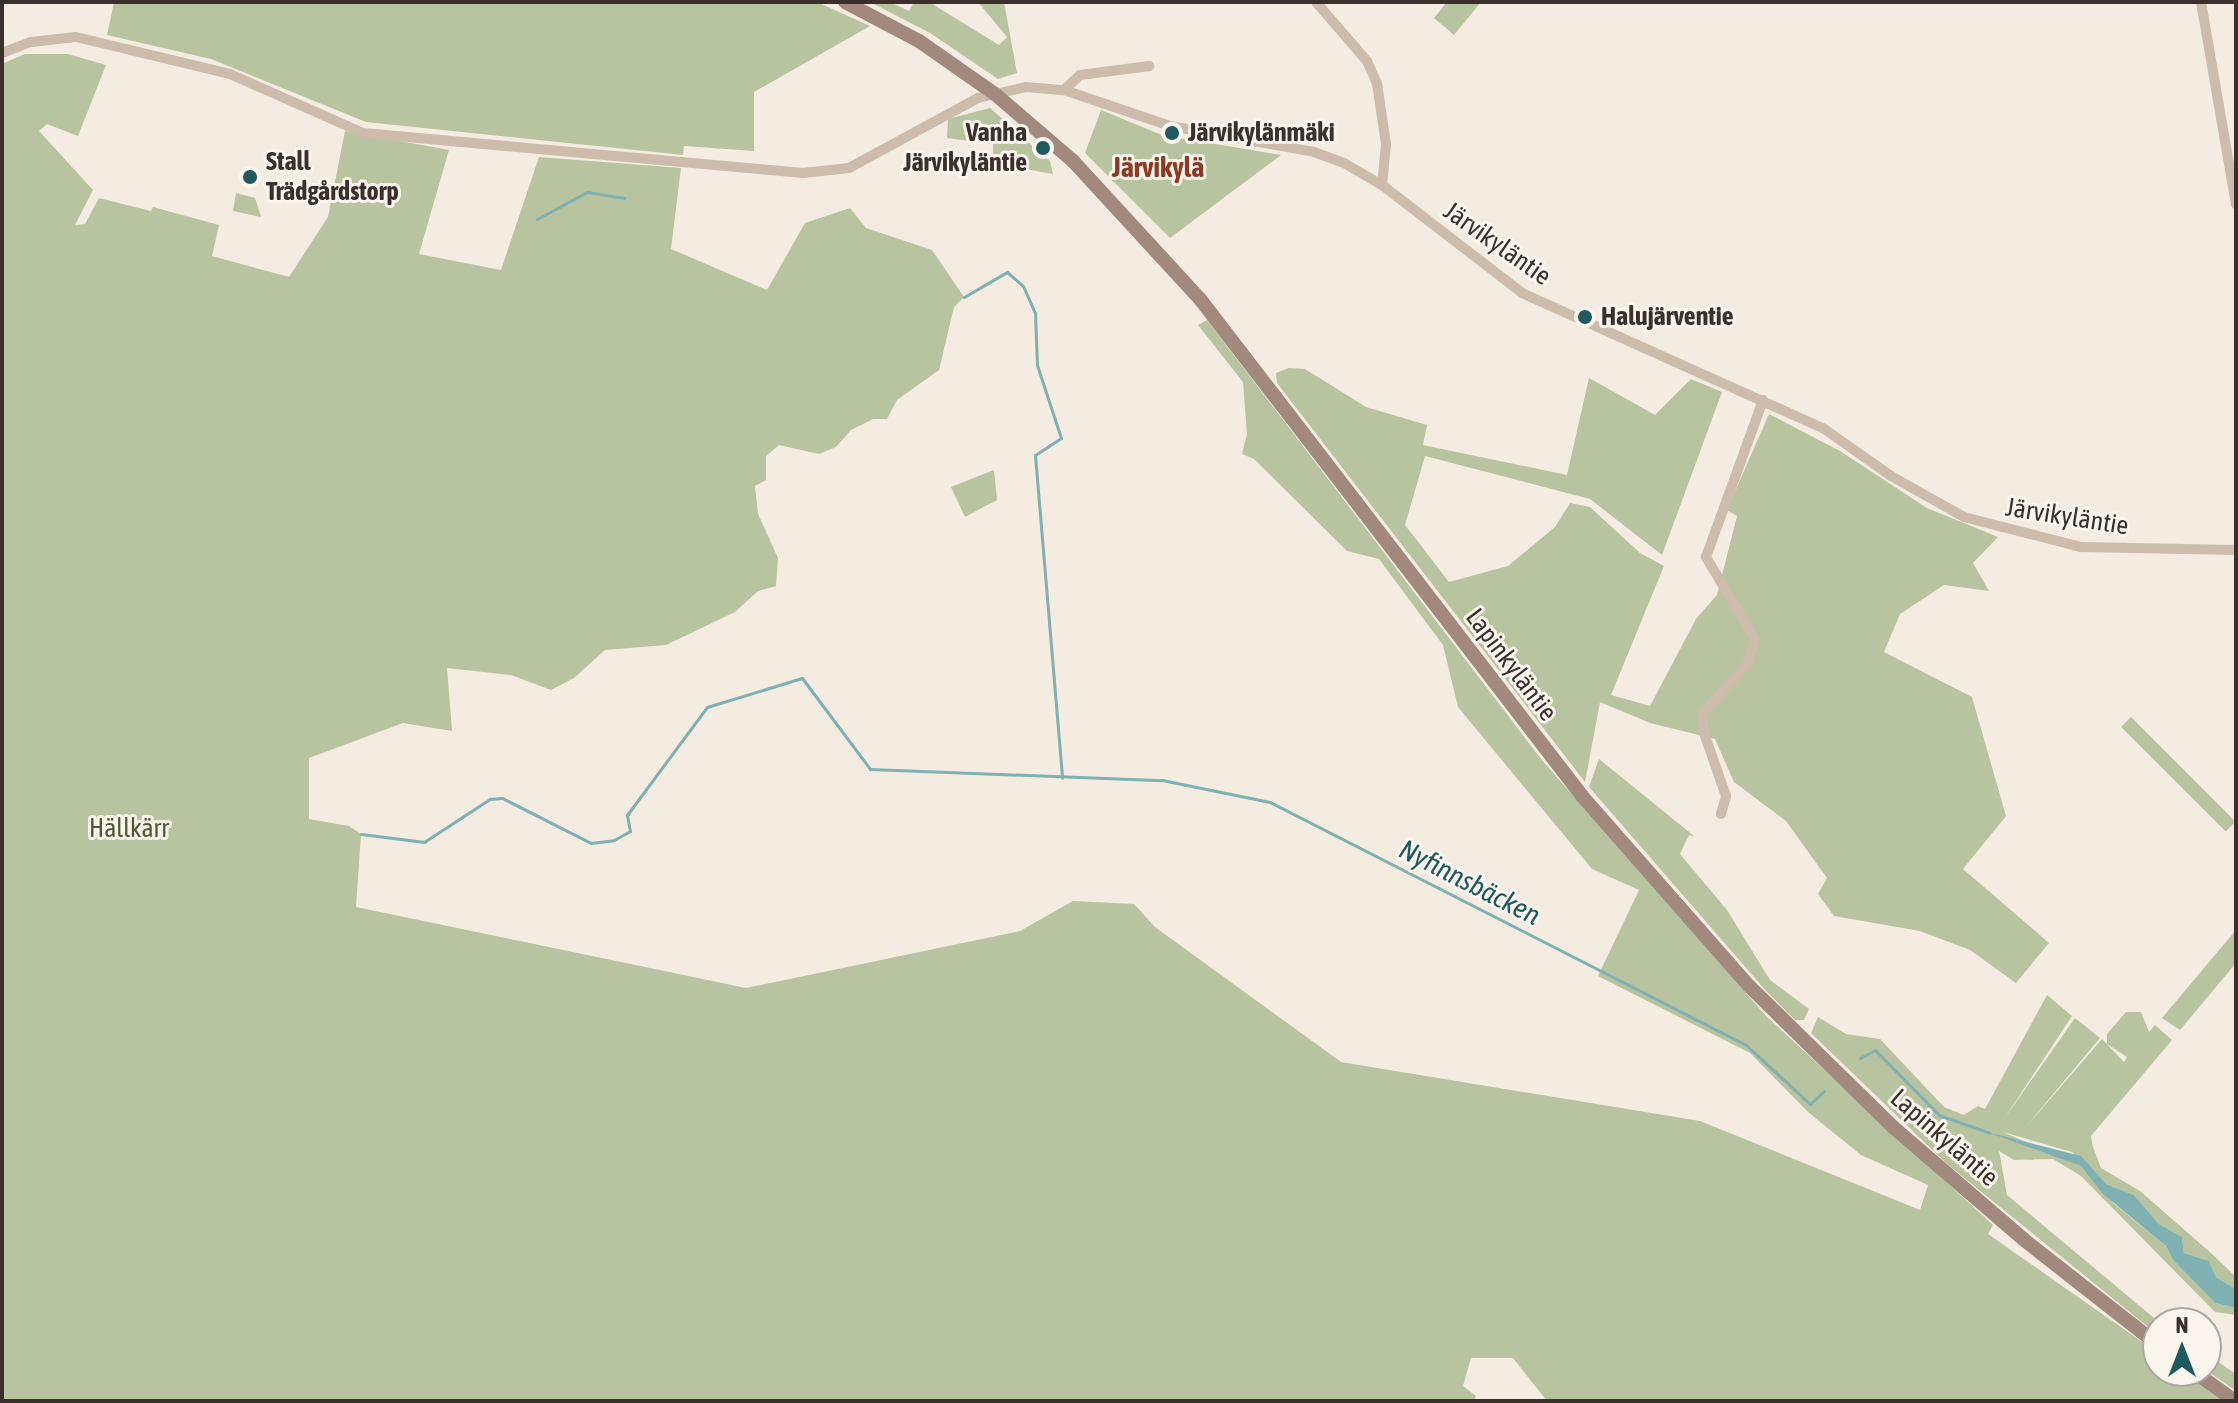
<!DOCTYPE html>
<meta charset="utf-8">
<style>
body{margin:0}
#map{position:relative;width:2238px;height:1403px;overflow:hidden;background:#f4ebe1;font-family:"Asap Condensed",sans-serif}
div>[style]{position:absolute}
.green>*{inset:0;background:#b8c4a0;transform-origin:0 0}
.water>*{inset:0;background:#7fb0b2}
.stream>*{height:3px;margin:-1.5px;padding:0 1.5px;transform-origin:1.5px;border-radius:1.5px;background:#7fb0b2}
.minor>*{height:10px;margin:-5px;padding:0 5px;transform-origin:5px;border-radius:5px;background:#cdbbac}
.secondary>*{height:14px;margin:-7px;padding:0 7px;transform-origin:7px;border-radius:7px;background:#a18a7d}
.dots>*{width:22px;height:22px;translate:-50% -50%;box-sizing:border-box;border:4px solid #fbf5ee;border-radius:50%}
span{translate:-50% -50%;white-space:nowrap;text-align:center;line-height:1.15;-webkit-text-stroke:6px #fbf5ee;paint-order:stroke}
.poi-label{font-size:26px;color:#3b302b;font-weight:700}
.right{translate:-100% -50%;text-align:right}
.left{translate:0 -50%;text-align:left}
.street-label{font-size:26px;color:#3b302b}
.park-label{font-size:26px;color:#4a5a2e}
.neighbourhood-label{font-size:28px;color:#8c3b22;font-weight:700}
.water-label{font-size:28px;color:#1f5a5e;font-style:italic}
.frame{position:absolute;inset:0;border:4px solid #3b302b;pointer-events:none}
.north{position:absolute;left:2142px;top:1307px;width:80px;height:80px;box-sizing:border-box;background:#fbf5ee;border:2px solid #aea6a0;border-radius:50%;rotate:0deg;font-size:22px;font-weight:700;line-height:32px;text-align:center;color:#3b302b}
.north::after{content:'';display:block;margin:auto;width:28px;height:36px;background:#1f5a5e;clip-path:polygon(50% 0,100% 100%,50% 72%,0 100%)}
</style>
<div id="map">
<div class="green">
<div style="clip-path:polygon(114px 2px,817px 2px,870px 26px,754px 92px,754px 151px,684px 146px,683px 155px,366px 122px,211px 59px,107px 35px)"></div>
<div style="clip-path:polygon(870px 2px,890px 2px,909px 11px,914px 2px,929px 2px,999px 45px,1007px 37px,978px 2px,1004px 2px,1017px 73px,998px 79px,930px 33px)"></div>
<div style="clip-path:polygon(1447px 2px,1481px 2px,1454px 35px,1434px 18px)"></div>
<div style="clip-path:polygon(25px 54px,68px 54px,106px 65px,78px 136px,47px 124px,39px 131px,93px 190px,75px 225px,85px 224px,99px 198px,151px 211px,153px 207px,219px 225px,212px 256px,289px 277px,328px 217px,345px 131px,449px 150px,419px 254px,501px 270px,539px 157px,681px 168px,671px 249px,767px 290px,805px 223px,850px 208px,866px 228px,932px 250px,964px 297px,954px 307px,939px 370px,897px 400px,887px 419px,873px 419px,851px 430px,836px 447px,819px 454px,779px 445px,766px 456px,766px 480px,755px 486px,758px 514px,778px 558px,776px 586px,758px 591px,735px 612px,666px 645px,605px 650px,574px 678px,551px 690px,511px 675px,447px 668px,452px 731px,403px 723px,309px 758px,309px 819px,349px 826px,361px 834px,356px 907px,746px 988px,1020px 931px,1073px 901px,1134px 904px,1155px 927px,1341px 1062px,1700px 1121px,1920px 1210px,1928px 1185px,1861px 1155px,1808px 1112px,1750px 1053px,1598px 976px,1639px 890px,1592px 869px,1458px 707px,1443px 645px,1379px 559px,1347px 551px,1254px 459px,1242px 454px,1247px 434px,1243px 382px,1198px 325px,1207px 320px,1541px 759px,1765px 1015px,1993px 1225px,1988px 1234px,2158px 1353px,2158px 1371px,2184px 1371px,2227px 1401px,1547px 1401px,1513px 1358px,1471px 1358px,1463px 1386px,1476px 1396px,1473px 1401px,2px 1401px,2px 64px)"></div>
<div style="clip-path:polygon(990px 108px,1050px 161px,1053px 174px,993px 163px,993px 144px,947px 138px,948px 119px)"></div>
<div style="clip-path:polygon(1101px 110px,1162px 135px,1281px 155px,1170px 238px,1085px 153px)"></div>
<div style="clip-path:polygon(236px 193px,255px 198px,261px 217px,233px 211px)"></div>
<div style="clip-path:polygon(1289px 368px,1305px 369px,1366px 407px,1427px 425px,1423px 445px,1567px 475px,1589px 378px,1655px 415px,1691px 379px,1722px 392px,1662px 555px,1590px 499px,1425px 456px,1405px 525px,1449px 582px,1508px 566px,1555px 527px,1570px 503px,1590px 507px,1640px 553px,1664px 566px,1611px 695px,1650px 706px,1696px 619px,1717px 595px,1737px 516px,1727px 510px,1769px 414px,1840px 451px,1927px 508px,1998px 537px,1973px 563px,1989px 591px,1944px 585px,1900px 614px,1884px 652px,1972px 697px,2006px 816px,1963px 869px,2049px 943px,2016px 983px,1970px 950px,1920px 931px,1834px 916px,1818px 894px,1827px 878px,1786px 821px,1734px 782px,1715px 739px,1650px 723px,1600px 702px,1585px 782px,1277px 383px,1276px 373px)"></div>
<div style="clip-path:polygon(994px 470px,997px 500px,965px 517px,951px 487px)"></div>
<div style="left:2131px;top:717px;width:148px;height:14px;rotate:45deg"></div>
<div style="clip-path:polygon(1599px 759px,1694px 836px,1689px 835px,1680px 854px,1727px 910px,1770px 980px,1809px 1009px,1804px 1020px,1795px 1020px,1767px 992px,1589px 787px)"></div>
<div style="clip-path:polygon(2236px 930px,2236px 963px,2180px 1030px,2162px 1018px)"></div>
<div style="clip-path:polygon(2047px 995px,2072px 1016px,2004px 1119px,2075px 1018px,2100px 1038px,2025px 1128px,2102px 1039px,2124px 1062px,2127px 1057px,2107px 1044px,2107px 1034px,2126px 1012px,2141px 1012px,2149px 1032px,2155px 1025px,2172px 1040px,2091px 1136px,2093px 1147px,2101px 1168px,2140px 1191px,2211px 1253px,2236px 1277px,2236px 1289px,2216px 1277px,2209px 1261px,2184px 1253px,2182px 1237px,2159px 1224px,2134px 1195px,2106px 1184px,2072px 1152px,2003px 1132px,2081px 1166px,2113px 1203px,2166px 1246px,2173px 1260px,2215px 1303px,2236px 1308px,2236px 1315px,2215px 1312px,2081px 1176px,2053px 1159px,2014px 1160px,1999px 1151px,2007px 1195px,2160px 1323px,2158px 1335px,1947px 1164px,1811px 1033px,1818px 1017px,1846px 1034px,1880px 1039px,1944px 1107px,1964px 1115px,1978px 1106px,1985px 1109px)"></div>
<div style="clip-path:polygon(2206px 1354px,2236px 1374px,2236px 1391px,2206px 1370px)"></div>
</div>
<div class="water">
<div style="clip-path:polygon(1987px 1132px,2081px 1156px,2106px 1184px,2134px 1195px,2159px 1224px,2182px 1237px,2184px 1253px,2209px 1261px,2216px 1277px,2236px 1289px,2236px 1308px,2215px 1303px,2173px 1260px,2166px 1246px,2103px 1194px,2081px 1166px)"></div>
</div>
<div class="stream">
<div style="left:537px;top:219px;width:57px;rotate:-28.4deg"></div>
<div style="left:587px;top:192px;width:38px;rotate:9deg"></div>
<div style="left:964px;top:297px;width:50px;rotate:-30.2deg"></div>
<div style="left:1007px;top:272px;width:21px;rotate:41deg"></div>
<div style="left:1023px;top:286px;width:30px;rotate:66deg"></div>
<div style="left:1035px;top:313px;width:52px;rotate:87.8deg"></div>
<div style="left:1037px;top:365px;width:77px;rotate:71.8deg"></div>
<div style="left:1061px;top:438px;width:31px;rotate:147deg"></div>
<div style="left:1035px;top:455px;width:324px;rotate:85.2deg"></div>
<div style="left:361px;top:834px;width:64px;rotate:7.2deg"></div>
<div style="left:424px;top:842px;width:79px;rotate:-33.1deg"></div>
<div style="left:490px;top:799px;width:12px;rotate:-5deg"></div>
<div style="left:502px;top:798px;width:100px;rotate:26.8deg"></div>
<div style="left:591px;top:843px;width:23px;rotate:-7deg"></div>
<div style="left:614px;top:840px;width:18px;rotate:-29deg"></div>
<div style="left:630px;top:831px;width:16px;rotate:-101deg"></div>
<div style="left:627px;top:815px;width:134px;rotate:-53.5deg"></div>
<div style="left:707px;top:707px;width:99px;rotate:-17deg"></div>
<div style="left:802px;top:678px;width:114px;rotate:53.2deg"></div>
<div style="left:870px;top:769px;width:292px;rotate:2.2deg"></div>
<div style="left:1162px;top:780px;width:110px;rotate:11.5deg"></div>
<div style="left:1270px;top:802px;width:534px;rotate:27.04deg"></div>
<div style="left:1746px;top:1045px;width:87px;rotate:42.7deg"></div>
<div style="left:1810px;top:1104px;width:19px;rotate:-43deg"></div>
<div style="left:1860px;top:1058px;width:17px;rotate:-28deg"></div>
<div style="left:1875px;top:1050px;width:91px;rotate:45.4deg"></div>
<div style="left:1939px;top:1115px;width:54px;rotate:19.4deg"></div>
</div>
<div class="minor">
<div style="left:1316px;top:2px;width:78px;rotate:49.2deg"></div>
<div style="left:1367px;top:61px;width:24px;rotate:66deg"></div>
<div style="left:1377px;top:83px;width:63px;rotate:81.7deg"></div>
<div style="left:1386px;top:145px;width:40px;rotate:95.7deg"></div>
<div style="left:2201px;top:2px;width:206px;rotate:80.2deg"></div>
<div style="left:2px;top:53px;width:31px;rotate:-21deg"></div>
<div style="left:31px;top:42px;width:45px;rotate:-6.3deg"></div>
<div style="left:76px;top:37px;width:158px;rotate:13.5deg"></div>
<div style="left:230px;top:74px;width:145px;rotate:23.9deg"></div>
<div style="left:363px;top:133px;width:442px;rotate:5.2deg"></div>
<div style="left:803px;top:173px;width:46px;rotate:-6.2deg"></div>
<div style="left:849px;top:168px;width:147px;rotate:-28.5deg"></div>
<div style="left:978px;top:98px;width:49px;rotate:-12.9deg"></div>
<div style="left:1026px;top:87px;width:38px;rotate:5deg"></div>
<div style="left:1064px;top:90px;width:112px;rotate:18.8deg"></div>
<div style="left:1170px;top:126px;width:146px;rotate:10.2deg"></div>
<div style="left:1314px;top:152px;width:32px;rotate:20deg"></div>
<div style="left:1344px;top:163px;width:44px;rotate:30.1deg"></div>
<div style="left:1382px;top:185px;width:177px;rotate:37.6deg"></div>
<div style="left:1522px;top:293px;width:330px;rotate:24.2deg"></div>
<div style="left:1823px;top:428px;width:83px;rotate:35.2deg"></div>
<div style="left:1891px;top:476px;width:84px;rotate:29.3deg"></div>
<div style="left:1964px;top:517px;width:121px;rotate:14.4deg"></div>
<div style="left:2081px;top:547px;width:155px;rotate:1.1deg"></div>
<div style="left:1064px;top:90px;width:22px;rotate:-43deg"></div>
<div style="left:1080px;top:75px;width:70px;rotate:-7.4deg"></div>
<div style="left:1721px;top:814px;width:19px;rotate:-74deg"></div>
<div style="left:1726px;top:796px;width:70px;rotate:-109.2deg"></div>
<div style="left:1703px;top:730px;width:17px;rotate:-90deg"></div>
<div style="left:1703px;top:713px;width:66px;rotate:-48.1deg"></div>
<div style="left:1747px;top:664px;width:26px;rotate:-72deg"></div>
<div style="left:1755px;top:639px;width:96px;rotate:-120.9deg"></div>
<div style="left:1706px;top:557px;width:167px;rotate:-70deg"></div>
</div>
<div class="secondary">
<div style="left:845px;top:2px;width:84px;rotate:27.8deg"></div>
<div style="left:919px;top:41px;width:93px;rotate:34.9deg"></div>
<div style="left:995px;top:94px;width:103px;rotate:40.7deg"></div>
<div style="left:1073px;top:161px;width:188px;rotate:47.4deg"></div>
<div style="left:1200px;top:299px;width:627px;rotate:52.45deg"></div>
<div style="left:1582px;top:796px;width:253px;rotate:48.7deg"></div>
<div style="left:1749px;top:986px;width:202px;rotate:44.4deg"></div>
<div style="left:1893px;top:1127px;width:172px;rotate:40.7deg"></div>
<div style="left:2023px;top:1239px;width:172px;rotate:38.1deg"></div>
<div style="left:2193px;top:1371px;width:52px;rotate:35.5deg"></div>
</div>
<div class="dots">
<div style="left:1172px;top:133px;background:#1f5a5e"></div>
<div style="left:1043px;top:148px;background:#1f5a5e"></div>
<div style="left:250px;top:177px;background:#1f5a5e"></div>
<div style="left:1585px;top:317px;background:#1f5a5e"></div>
</div>
<div class="poi-label">
<span class="right" style="left:1027px;top:148px">Vanha<br>Järvikyläntie</span>
<span class="left" style="left:1188px;top:133px">Järvikylänmäki</span>
<span class="left" style="left:266px;top:177px">Stall<br>Trädgårdstorp</span>
<span class="left" style="left:1601px;top:317px">Halujärventie</span>
</div>
<div class="street-label">
<span style="left:1497px;top:244px;rotate:35deg">Järvikyläntie</span>
<span style="left:2067px;top:517px;rotate:9deg">Järvikyläntie</span>
<span style="left:1511px;top:665px;rotate:53deg">Lapinkyläntie</span>
<span style="left:1944px;top:1138px;rotate:41deg">Lapinkyläntie</span>
</div>
<div class="park-label">
<span style="left:129px;top:829px">Hällkärr</span>
</div>
<div class="neighbourhood-label">
<span style="left:1158px;top:167px">Järvikylä</span>
</div>
<div class="water-label">
<span style="left:1470px;top:882px;rotate:27deg">Nyfinnsbäcken</span>
</div>
<div class="frame"></div>
<div class="north">N</div>
</div>
